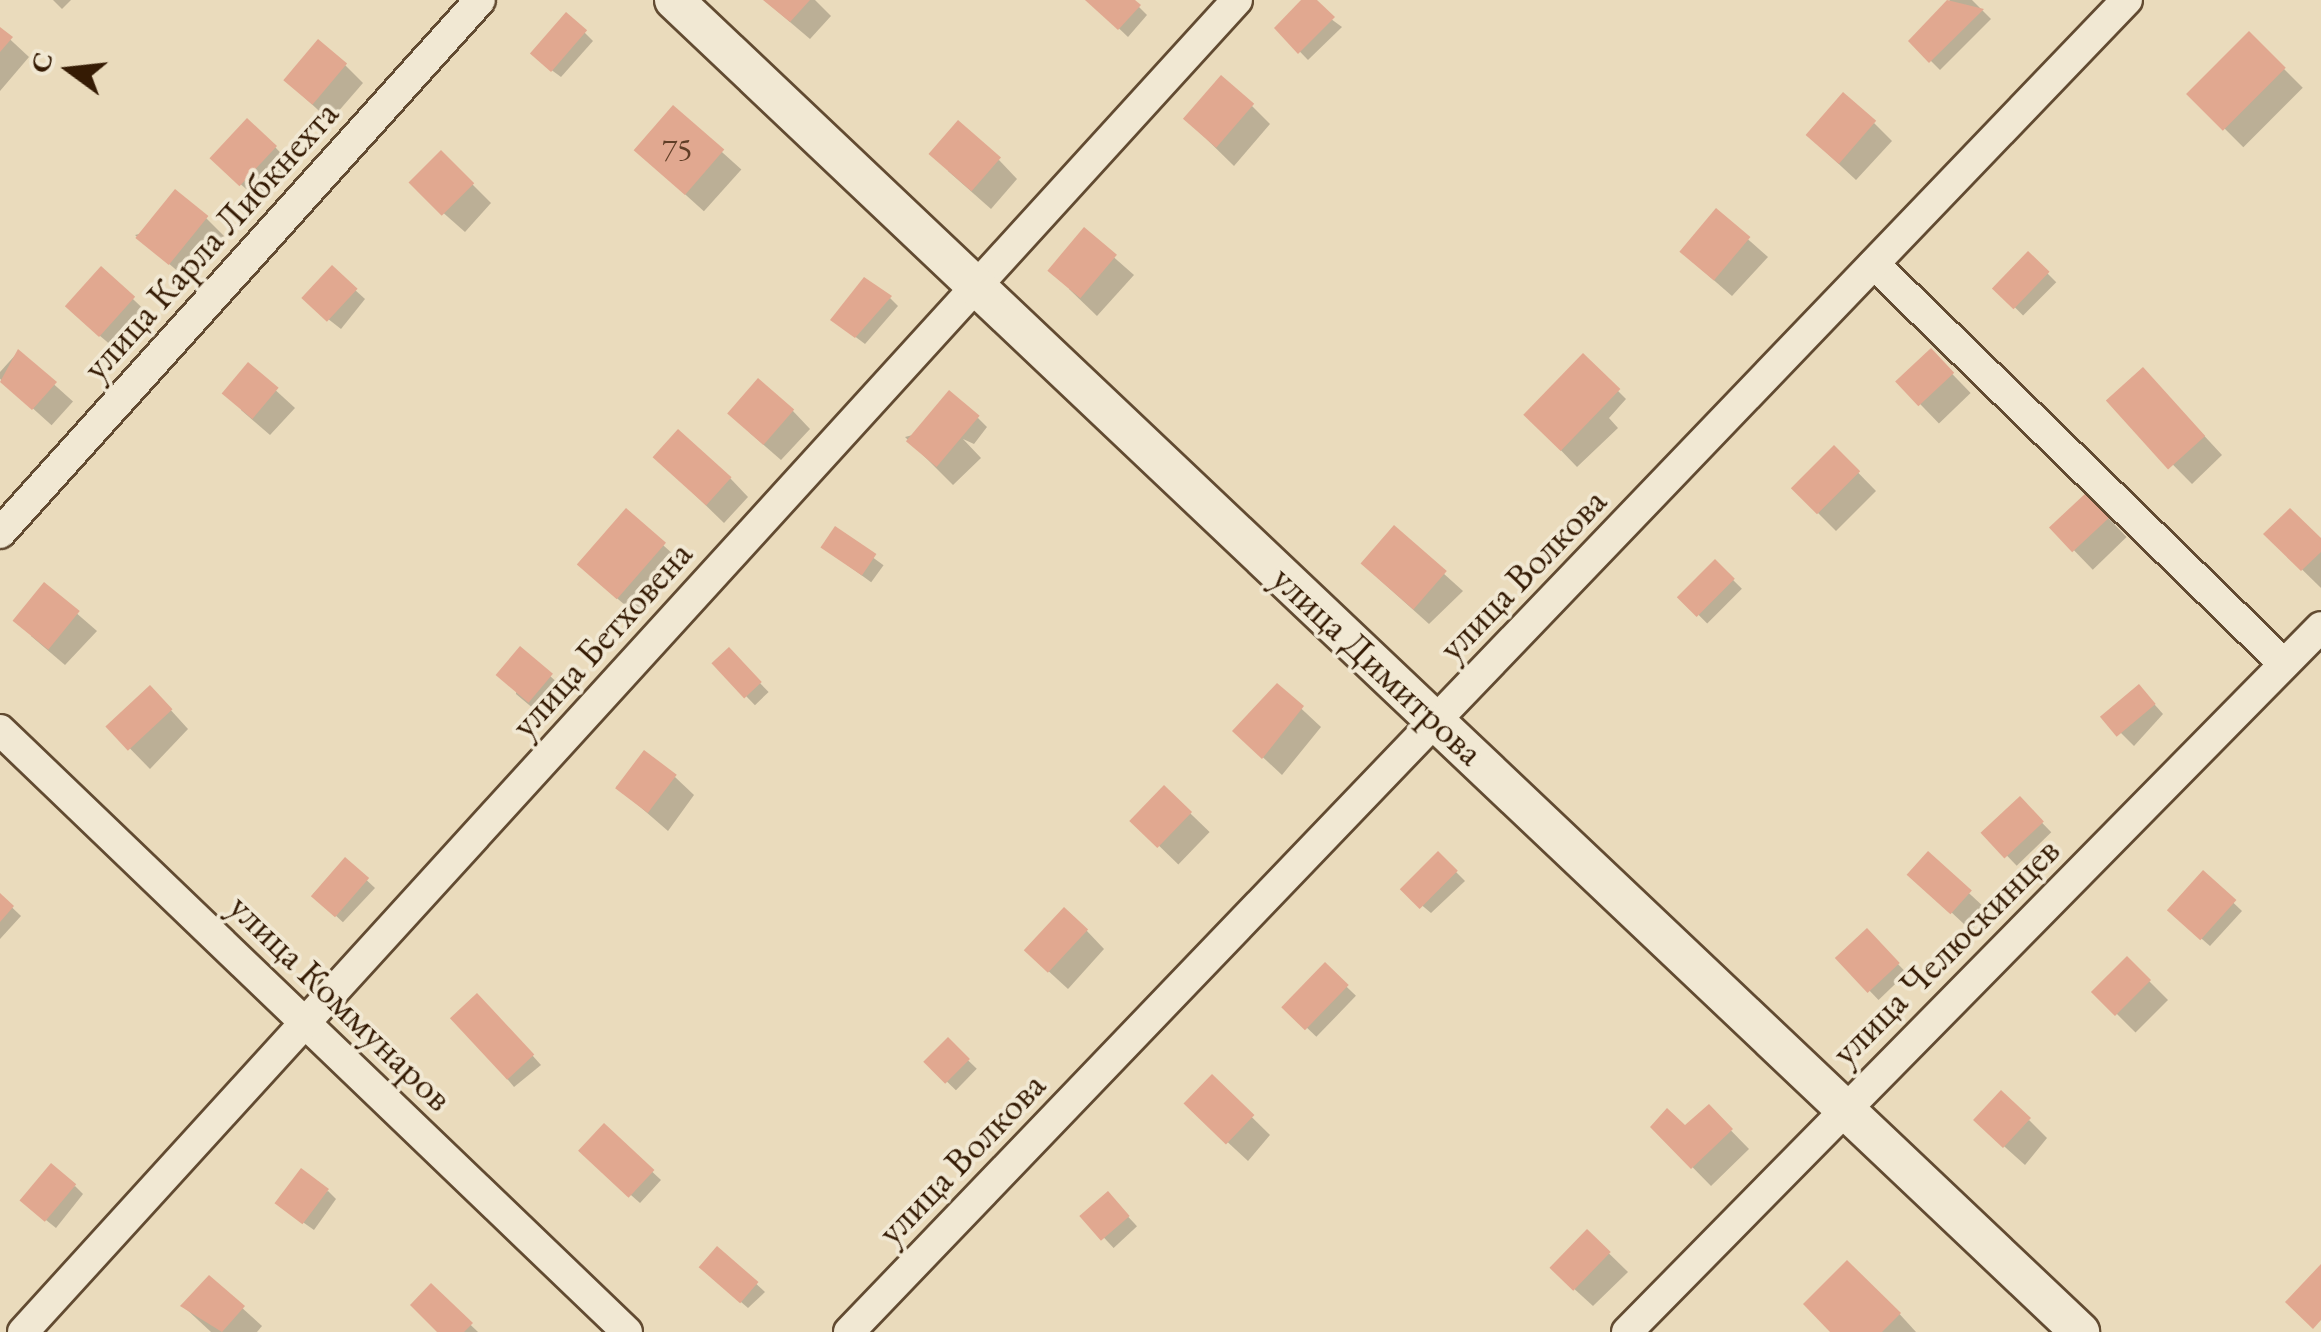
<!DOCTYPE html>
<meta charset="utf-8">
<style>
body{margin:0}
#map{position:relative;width:2321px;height:1332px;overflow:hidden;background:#eadbbc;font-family:"EB Garamond",serif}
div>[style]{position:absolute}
.shadow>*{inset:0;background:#0003;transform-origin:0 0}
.building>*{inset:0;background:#e1a890;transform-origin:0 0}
.roads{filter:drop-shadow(2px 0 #624b32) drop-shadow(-2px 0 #624b32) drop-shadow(0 2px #624b32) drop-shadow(0 -2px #624b32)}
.minor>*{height:30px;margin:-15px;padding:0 15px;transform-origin:15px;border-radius:15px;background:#f1e8d3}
.tertiary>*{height:38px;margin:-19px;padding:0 19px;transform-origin:19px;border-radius:19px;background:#f1e8d3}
span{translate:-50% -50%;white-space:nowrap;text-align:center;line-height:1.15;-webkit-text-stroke:8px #f1e8d3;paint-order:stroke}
.number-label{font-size:32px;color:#603e27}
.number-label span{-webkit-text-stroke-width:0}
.street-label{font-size:38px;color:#351b04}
.north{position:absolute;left:20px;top:20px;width:100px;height:100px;-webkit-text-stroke:8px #f1e8d3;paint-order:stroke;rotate:285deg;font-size:28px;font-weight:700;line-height:40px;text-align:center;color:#351b04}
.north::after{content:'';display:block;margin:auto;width:35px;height:45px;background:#351b04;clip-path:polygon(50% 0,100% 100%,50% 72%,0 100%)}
</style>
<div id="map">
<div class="shadow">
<div style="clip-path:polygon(53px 0,71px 0,62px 9px)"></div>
<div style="clip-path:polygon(764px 0,815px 0,831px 16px,810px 39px)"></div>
<div style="clip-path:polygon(1089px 0,1132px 0,1147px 15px,1128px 37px)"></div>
<div style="clip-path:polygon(1305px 0,1342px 27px,1308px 60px,1277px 28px)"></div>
<div style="clip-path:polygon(1950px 0,1972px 0,1991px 19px,1940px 70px,1911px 41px)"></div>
<div style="clip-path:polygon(567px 15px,593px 41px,561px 77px,542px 63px)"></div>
<div style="clip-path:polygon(0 30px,29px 57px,0 91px)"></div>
<div style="left:2249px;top:34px;width:76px;height:84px;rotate:45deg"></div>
<div style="clip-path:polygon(345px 65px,363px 83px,330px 121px,304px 97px)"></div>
<div style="clip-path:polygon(1252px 106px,1270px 124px,1234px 166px,1185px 118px)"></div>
<div style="left:673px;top:108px;width:92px;height:56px;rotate:42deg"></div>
<div style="clip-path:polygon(1874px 123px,1892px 141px,1856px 180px,1828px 154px)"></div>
<div style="clip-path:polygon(275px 147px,293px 166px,259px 200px,230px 175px)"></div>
<div style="clip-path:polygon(441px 153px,491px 203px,465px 232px,431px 202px)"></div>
<div style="clip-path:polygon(999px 160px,1017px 179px,991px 209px,948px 171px)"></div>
<div style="clip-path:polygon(1716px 211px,1768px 257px,1732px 296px,1701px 269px)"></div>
<div style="clip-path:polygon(206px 218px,224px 236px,187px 279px,135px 235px)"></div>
<div style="clip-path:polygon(1084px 231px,1134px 275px,1097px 316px,1069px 289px)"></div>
<div style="left:2028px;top:254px;width:40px;height:47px;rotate:45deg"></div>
<div style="clip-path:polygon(101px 269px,152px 317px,119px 352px,86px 324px)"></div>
<div style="clip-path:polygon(332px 269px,365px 299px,341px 329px,314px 308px)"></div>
<div style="clip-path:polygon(890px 298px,898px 306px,865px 344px,833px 320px)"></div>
<div style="left:18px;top:352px;width:74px;height:32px;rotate:42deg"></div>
<div style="left:1931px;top:352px;width:57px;height:44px;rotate:46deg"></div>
<div style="clip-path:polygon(1584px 357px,1626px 399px,1609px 418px,1618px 428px,1577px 467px,1526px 414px)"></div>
<div style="clip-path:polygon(248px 365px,295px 408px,270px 435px,241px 410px)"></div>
<div style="clip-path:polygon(2161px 389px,2222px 455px,2192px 484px,2110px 401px)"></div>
<div style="clip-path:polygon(792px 410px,810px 429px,781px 460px,750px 433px)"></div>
<div style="clip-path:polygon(978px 418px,987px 427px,974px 444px,963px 439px,981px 458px,953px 485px,905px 437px)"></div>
<div style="clip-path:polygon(1834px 448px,1876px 491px,1836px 531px,1818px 513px)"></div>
<div style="clip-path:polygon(657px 458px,730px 478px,748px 497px,724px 523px)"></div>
<div style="left:2087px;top:496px;width:57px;height:47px;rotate:46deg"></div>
<div style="clip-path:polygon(626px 512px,683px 563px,638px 616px,599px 583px)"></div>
<div style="clip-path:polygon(1394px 529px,1463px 591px,1429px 624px,1380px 580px)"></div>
<div style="left:835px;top:530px;width:60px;height:21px;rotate:36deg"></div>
<div style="clip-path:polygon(2266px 534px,2321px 542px,2321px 588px)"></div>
<div style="left:1715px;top:562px;width:38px;height:49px;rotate:45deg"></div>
<div style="clip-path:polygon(44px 585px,97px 631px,65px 665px,31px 636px)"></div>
<div style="clip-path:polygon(520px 649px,570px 694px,547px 720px,516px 694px)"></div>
<div style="left:729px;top:651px;width:57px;height:19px;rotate:46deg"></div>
<div style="clip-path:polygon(1277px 686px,1321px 727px,1282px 775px,1254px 749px)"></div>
<div style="clip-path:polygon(2147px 696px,2163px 714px,2134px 746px,2108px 720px)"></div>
<div style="clip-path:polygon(168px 707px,188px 729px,150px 769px,110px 728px)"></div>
<div style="clip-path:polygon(675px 777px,694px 795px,668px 831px,616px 786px)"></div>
<div style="left:1165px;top:789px;width:62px;height:45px;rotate:44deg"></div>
<div style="left:2020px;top:800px;width:45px;height:48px;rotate:46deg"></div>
<div style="clip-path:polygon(1438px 854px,1465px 881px,1431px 913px,1412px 897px)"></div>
<div style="left:1928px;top:855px;width:83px;height:26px;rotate:43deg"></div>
<div style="left:345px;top:860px;width:41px;height:47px;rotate:43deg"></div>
<div style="clip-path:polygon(2203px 874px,2242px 911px,2210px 946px,2179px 919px)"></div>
<div style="clip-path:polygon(0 896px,21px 916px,0 939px)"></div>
<div style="clip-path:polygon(1086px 930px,1104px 949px,1068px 989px,1044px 967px)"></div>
<div style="left:1867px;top:932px;width:57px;height:39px;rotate:46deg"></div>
<div style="left:2127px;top:959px;width:58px;height:46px;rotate:45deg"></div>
<div style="left:1325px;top:966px;width:43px;height:57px;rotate:44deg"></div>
<div style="left:948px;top:1041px;width:40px;height:30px;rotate:44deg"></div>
<div style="clip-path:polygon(532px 1055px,541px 1065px,514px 1087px,491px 1059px)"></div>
<div style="clip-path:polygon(1212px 1078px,1270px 1135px,1248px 1161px,1208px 1124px)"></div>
<div style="clip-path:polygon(1709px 1108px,1749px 1149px,1711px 1186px,1653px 1127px,1685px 1129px)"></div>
<div style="clip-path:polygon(2029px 1120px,2047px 1138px,2025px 1165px,1996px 1139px)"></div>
<div style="clip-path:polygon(604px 1127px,661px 1180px,640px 1203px,590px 1159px)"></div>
<div style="clip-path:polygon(75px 1186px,83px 1194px,56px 1228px,31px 1208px)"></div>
<div style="clip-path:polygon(328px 1191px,336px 1199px,314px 1230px,287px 1211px)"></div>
<div style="left:1107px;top:1194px;width:44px;height:32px;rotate:47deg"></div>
<div style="clip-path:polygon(1587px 1232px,1628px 1272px,1593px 1306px,1571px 1286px)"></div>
<div style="clip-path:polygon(718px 1249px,765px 1292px,748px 1308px,711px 1276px)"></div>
<div style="clip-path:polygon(209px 1278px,262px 1326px,257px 1332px,211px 1332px,183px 1306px)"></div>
<div style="clip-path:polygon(431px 1287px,478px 1332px,440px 1332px)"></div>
<div style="clip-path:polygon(1884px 1297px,1916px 1332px,1833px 1332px)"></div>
</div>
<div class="building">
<div style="clip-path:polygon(763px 0,810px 0,790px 22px)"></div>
<div style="clip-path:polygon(1085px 0,1135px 0,1141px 5px,1118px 30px)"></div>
<div style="clip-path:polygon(1301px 0,1317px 0,1335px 17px,1298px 54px,1274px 28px)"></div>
<div style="clip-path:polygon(1947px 0,1984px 9px,1929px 63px,1908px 41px)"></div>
<div style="left:566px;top:12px;width:28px;height:55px;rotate:41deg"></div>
<div style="clip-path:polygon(0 27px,13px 37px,0 52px)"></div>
<div style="left:2249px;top:31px;width:52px;height:89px;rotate:45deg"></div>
<div style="left:318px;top:39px;width:38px;height:54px;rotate:40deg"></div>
<div style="left:1221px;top:75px;width:44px;height:58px;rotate:41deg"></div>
<div style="left:1843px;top:92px;width:44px;height:57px;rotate:41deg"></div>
<div style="left:673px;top:105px;width:68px;height:60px;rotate:41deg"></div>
<div style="left:247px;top:118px;width:41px;height:55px;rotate:43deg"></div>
<div style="left:958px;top:120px;width:57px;height:45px;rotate:41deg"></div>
<div style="left:441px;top:150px;width:47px;height:46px;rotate:45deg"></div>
<div style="left:175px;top:189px;width:43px;height:63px;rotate:39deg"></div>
<div style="left:1716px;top:208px;width:45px;height:57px;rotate:40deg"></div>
<div style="left:1084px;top:227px;width:43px;height:57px;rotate:40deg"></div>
<div style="left:2028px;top:251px;width:30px;height:52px;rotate:44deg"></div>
<div style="left:332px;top:265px;width:35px;height:45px;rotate:43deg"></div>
<div style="left:101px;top:266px;width:46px;height:54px;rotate:42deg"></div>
<div style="clip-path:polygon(864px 277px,892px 296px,855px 338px,830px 320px)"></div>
<div style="left:1931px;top:348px;width:34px;height:49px;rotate:47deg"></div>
<div style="clip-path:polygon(18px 349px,57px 382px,32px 410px,0 382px)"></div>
<div style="left:1583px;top:353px;width:52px;height:86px;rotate:44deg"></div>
<div style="left:248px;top:362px;width:40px;height:41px;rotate:40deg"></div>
<div style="left:2143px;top:367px;width:93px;height:50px;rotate:48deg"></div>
<div style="left:758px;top:378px;width:48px;height:47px;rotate:41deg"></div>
<div style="left:949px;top:390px;width:40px;height:67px;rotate:40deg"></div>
<div style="left:678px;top:429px;width:72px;height:38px;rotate:42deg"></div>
<div style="left:1834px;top:445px;width:37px;height:61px;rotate:45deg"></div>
<div style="left:2087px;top:492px;width:34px;height:52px;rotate:47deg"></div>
<div style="left:626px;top:508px;width:53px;height:75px;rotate:41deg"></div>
<div style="clip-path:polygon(2290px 508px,2321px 538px,2321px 552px,2301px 571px,2263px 534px)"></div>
<div style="left:1394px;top:525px;width:70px;height:51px;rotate:41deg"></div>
<div style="left:835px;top:526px;width:50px;height:26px;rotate:34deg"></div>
<div style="left:1715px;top:559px;width:28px;height:54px;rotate:45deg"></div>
<div style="left:44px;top:582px;width:46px;height:50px;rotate:39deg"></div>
<div style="left:520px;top:646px;width:43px;height:38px;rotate:40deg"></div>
<div style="left:729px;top:647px;width:48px;height:24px;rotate:47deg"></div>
<div style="clip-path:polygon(1277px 683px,1304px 706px,1262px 759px,1232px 731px)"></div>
<div style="left:2139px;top:684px;width:26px;height:51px;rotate:50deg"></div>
<div style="left:150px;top:685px;width:33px;height:61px;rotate:47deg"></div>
<div style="left:644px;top:750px;width:41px;height:48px;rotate:37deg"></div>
<div style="left:1164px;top:785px;width:39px;height:50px;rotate:44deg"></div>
<div style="left:2020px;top:796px;width:35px;height:54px;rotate:47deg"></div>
<div style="left:1438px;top:851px;width:28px;height:54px;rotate:45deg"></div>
<div style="left:1928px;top:851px;width:59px;height:32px;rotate:42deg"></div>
<div style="left:345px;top:857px;width:32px;height:52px;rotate:41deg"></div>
<div style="left:2203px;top:870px;width:45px;height:54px;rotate:42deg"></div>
<div style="clip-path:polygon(0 893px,14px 906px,0 922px)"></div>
<div style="left:1064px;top:907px;width:33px;height:59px;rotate:43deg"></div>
<div style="left:1867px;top:928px;width:48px;height:44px;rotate:47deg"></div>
<div style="left:2127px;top:956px;width:34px;height:51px;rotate:45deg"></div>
<div style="left:1325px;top:962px;width:33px;height:63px;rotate:44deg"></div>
<div style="left:477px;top:993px;width:84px;height:37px;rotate:47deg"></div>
<div style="left:948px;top:1037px;width:31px;height:35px;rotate:45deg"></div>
<div style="left:1212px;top:1074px;width:59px;height:41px;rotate:44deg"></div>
<div style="left:2001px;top:1090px;width:41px;height:41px;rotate:43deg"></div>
<div style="clip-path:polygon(1709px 1104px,1733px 1129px,1691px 1169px,1650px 1127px,1667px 1108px,1685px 1125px)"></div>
<div style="left:604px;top:1123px;width:69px;height:38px;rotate:43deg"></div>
<div style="left:51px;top:1163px;width:33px;height:49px;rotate:40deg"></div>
<div style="left:301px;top:1168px;width:35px;height:44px;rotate:37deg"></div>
<div style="left:1108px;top:1191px;width:33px;height:38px;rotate:49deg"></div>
<div style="left:1587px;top:1229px;width:33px;height:54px;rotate:44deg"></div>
<div style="left:717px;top:1246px;width:55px;height:28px;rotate:41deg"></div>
<div style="clip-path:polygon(1847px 1260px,1901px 1313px,1882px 1332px,1830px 1332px,1803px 1304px)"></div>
<div style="clip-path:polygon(2321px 1264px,2321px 1320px,2313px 1329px,2285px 1302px)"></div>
<div style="clip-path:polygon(209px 1275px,245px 1306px,222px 1332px,180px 1306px)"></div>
<div style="clip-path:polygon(431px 1283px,473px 1323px,464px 1332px,437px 1332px,410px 1305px)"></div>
</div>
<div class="roads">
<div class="minor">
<div style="left:1874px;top:264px;width:573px;rotate:44.29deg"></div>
<div style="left:0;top:533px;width:717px;rotate:-47.99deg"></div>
<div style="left:0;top:730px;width:869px;rotate:43.83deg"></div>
<div style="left:23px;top:1332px;width:1802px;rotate:-47.65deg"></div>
<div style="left:849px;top:1332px;width:1846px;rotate:-46.19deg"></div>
<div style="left:1627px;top:1332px;width:989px;rotate:-45.45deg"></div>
</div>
<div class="tertiary">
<div style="left:674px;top:0;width:1937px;rotate:43.45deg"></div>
</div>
</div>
<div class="number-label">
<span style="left:677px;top:149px">75</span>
</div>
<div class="street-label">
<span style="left:210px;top:240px;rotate:-48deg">улица Карла Либкнехта</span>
<span style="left:1522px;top:574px;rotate:-46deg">улица Волкова</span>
<span style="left:601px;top:639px;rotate:-48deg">улица Бетховена</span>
<span style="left:1378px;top:665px;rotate:43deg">улица Димитрова</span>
<span style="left:1945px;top:951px;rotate:-45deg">улица Челюскинцев</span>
<span style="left:341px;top:1002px;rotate:44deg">улица Коммунаров</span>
<span style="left:961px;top:1158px;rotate:-46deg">улица Волкова</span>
</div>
<div class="north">С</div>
</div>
